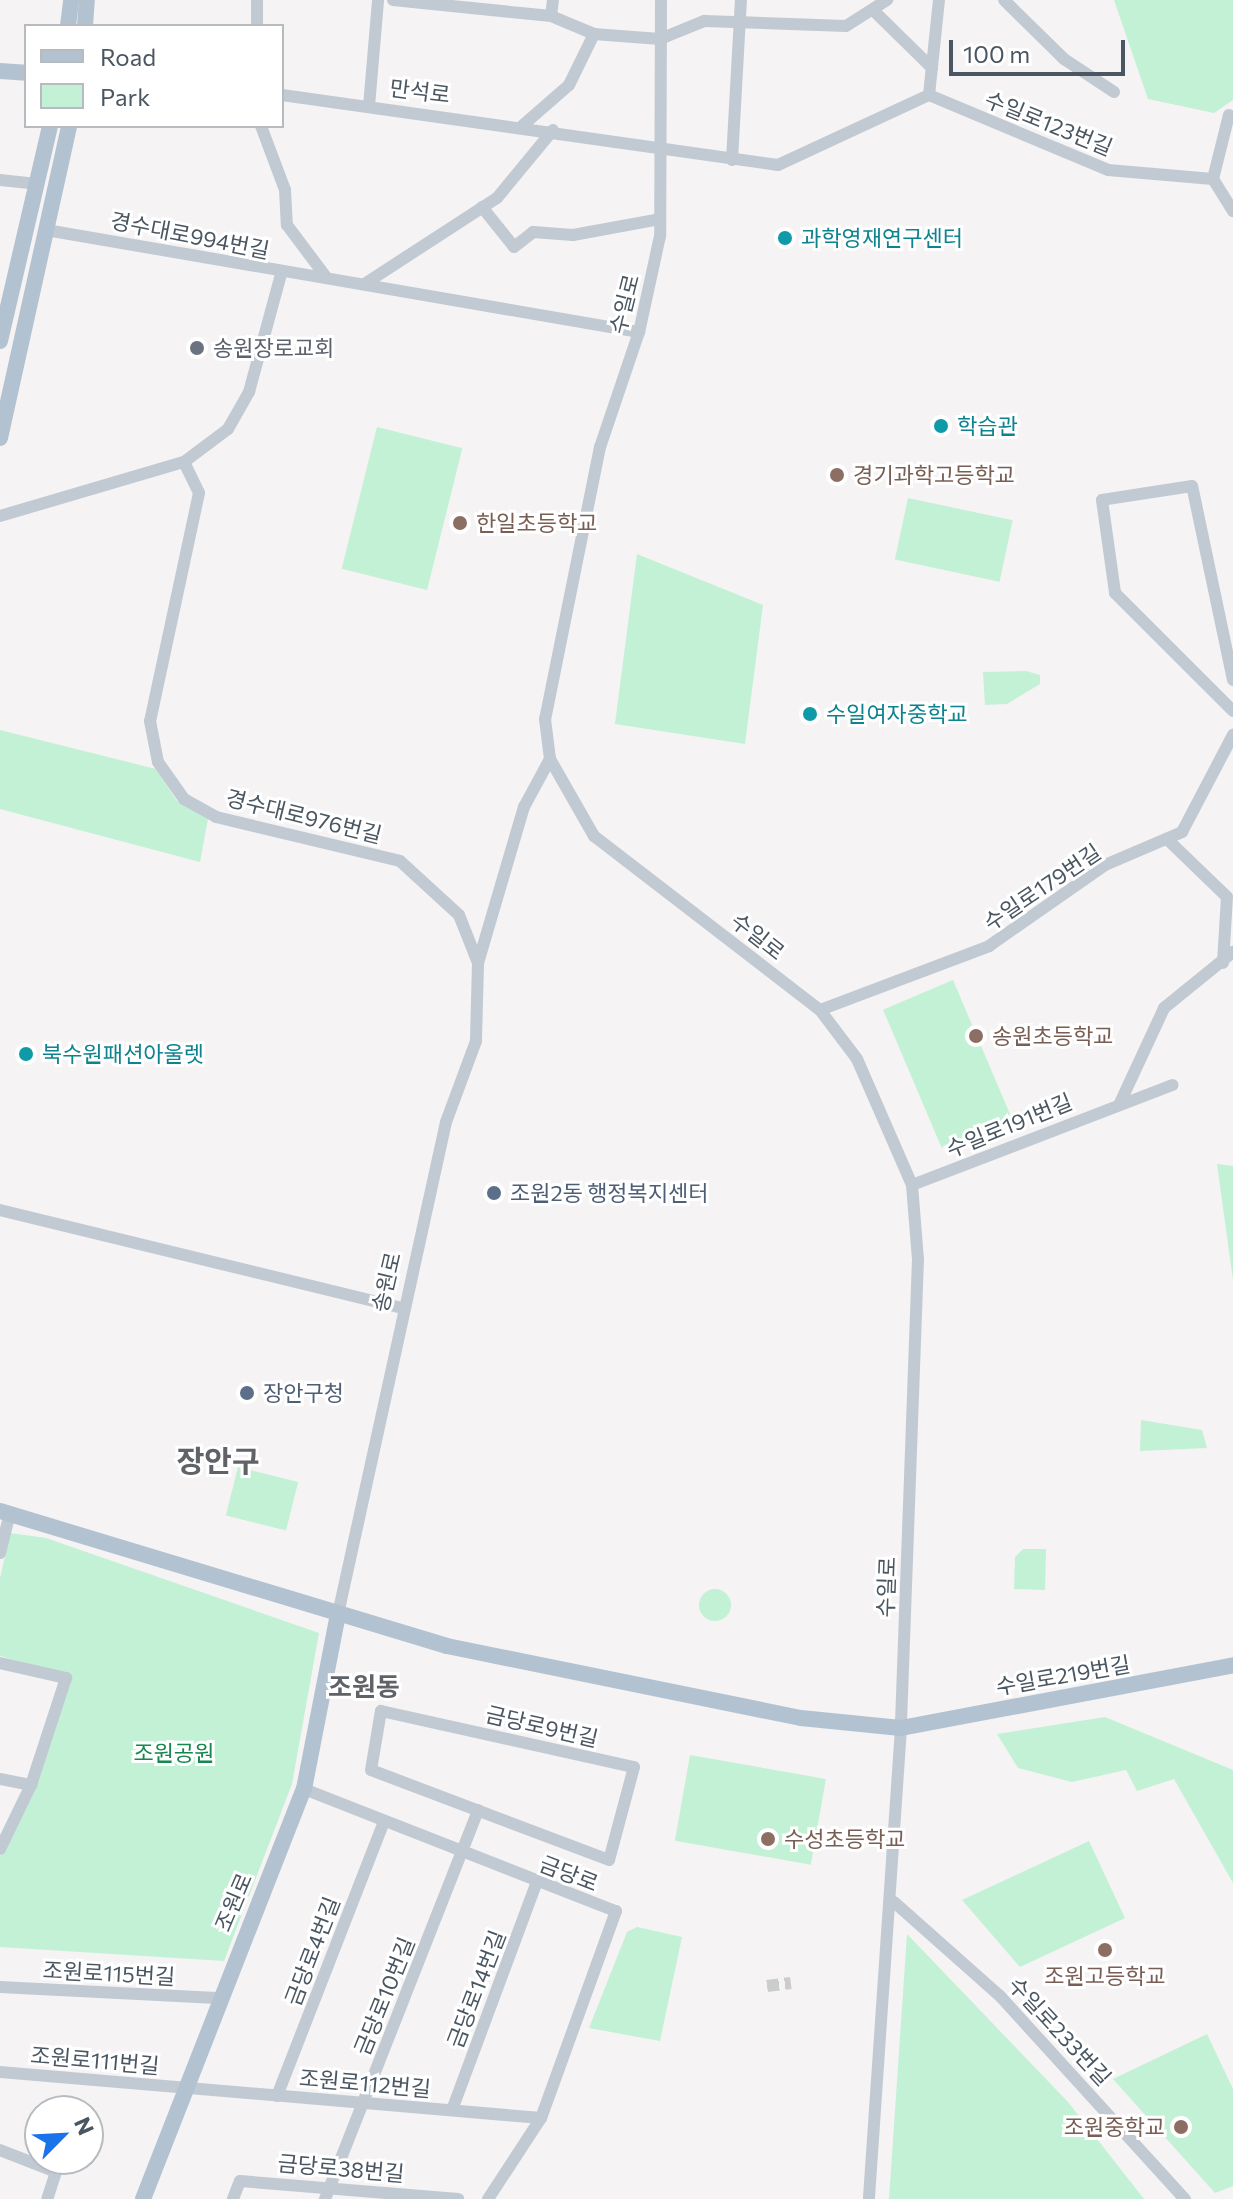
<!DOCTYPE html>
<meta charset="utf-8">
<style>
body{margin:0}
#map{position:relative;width:1233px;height:2199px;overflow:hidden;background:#f5f3f3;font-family:Commissioner,"Noto Sans KR",sans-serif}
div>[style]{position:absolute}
.green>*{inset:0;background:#c3f1d5;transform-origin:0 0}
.round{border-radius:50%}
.minor-tunnel>*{height:12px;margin-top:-6px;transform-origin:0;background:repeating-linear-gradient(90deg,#caccce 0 12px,transparent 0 18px)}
.minor>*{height:12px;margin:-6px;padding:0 6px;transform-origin:6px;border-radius:6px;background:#c1cad2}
.major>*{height:16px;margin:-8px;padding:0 8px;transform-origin:8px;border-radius:8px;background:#b3c2d1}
.dots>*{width:22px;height:22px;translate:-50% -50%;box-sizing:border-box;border:4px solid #fff;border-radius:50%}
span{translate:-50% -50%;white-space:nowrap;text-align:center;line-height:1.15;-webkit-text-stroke:6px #fff;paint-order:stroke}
.street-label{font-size:22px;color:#4a5661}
.culture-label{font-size:22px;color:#0d838f}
.left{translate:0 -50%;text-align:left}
.worship-label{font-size:22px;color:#5b616d}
.education-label{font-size:22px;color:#785e54}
.right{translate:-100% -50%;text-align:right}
.service-label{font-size:22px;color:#4e5e75}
.park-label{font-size:22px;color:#17864f}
.quarter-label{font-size:26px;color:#5f6368;font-weight:700}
.district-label{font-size:30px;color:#5f6368;font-weight:700}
.legend{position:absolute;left:24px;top:24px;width:260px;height:104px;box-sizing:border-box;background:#fff;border:2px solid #b7bbc0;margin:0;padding:10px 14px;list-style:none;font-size:24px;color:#4a5661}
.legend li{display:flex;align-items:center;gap:16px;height:40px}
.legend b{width:40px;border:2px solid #b7bbc0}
.north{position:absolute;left:24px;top:2095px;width:80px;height:80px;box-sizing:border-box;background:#fff;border:2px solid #b7bbc0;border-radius:50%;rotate:66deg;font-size:22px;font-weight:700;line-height:32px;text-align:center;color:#4a5661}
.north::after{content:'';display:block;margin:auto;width:28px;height:36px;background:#1a73e8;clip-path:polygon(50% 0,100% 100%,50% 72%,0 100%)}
.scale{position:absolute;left:949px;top:40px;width:176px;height:36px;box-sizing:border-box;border:4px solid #4a5661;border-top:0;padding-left:10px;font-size:24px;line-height:28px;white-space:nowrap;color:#4a5661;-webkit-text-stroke:6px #fff;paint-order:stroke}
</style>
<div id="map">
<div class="green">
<div style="clip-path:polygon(1114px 0,1233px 0,1233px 100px,1214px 113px,1148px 99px)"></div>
<div style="left:377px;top:427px;width:88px;height:146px;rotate:14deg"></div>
<div style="left:908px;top:498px;width:107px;height:63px;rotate:12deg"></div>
<div style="clip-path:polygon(637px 554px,763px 605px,745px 744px,615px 724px)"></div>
<div style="clip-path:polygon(1026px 671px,1040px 675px,1040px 684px,1007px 704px,985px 705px,983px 672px)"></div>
<div style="clip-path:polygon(0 730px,156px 769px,177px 801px,208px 819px,200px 862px,0 809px)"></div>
<div style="left:953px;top:980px;width:150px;height:76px;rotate:67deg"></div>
<div style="clip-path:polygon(1217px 1164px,1233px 1166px,1233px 1280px)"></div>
<div style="clip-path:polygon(1141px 1420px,1202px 1430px,1207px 1448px,1140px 1451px)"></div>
<div style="left:238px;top:1467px;width:62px;height:50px;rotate:14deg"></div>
<div style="clip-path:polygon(10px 1533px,46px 1538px,319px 1633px,292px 1784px,224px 1961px,0 1947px,0 1856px,35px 1786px,71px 1676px,0 1656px,0 1578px)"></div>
<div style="clip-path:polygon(1023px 1549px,1046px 1549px,1045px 1590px,1014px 1589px,1015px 1557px)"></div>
<div class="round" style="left:699px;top:1589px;width:32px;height:32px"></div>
<div style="clip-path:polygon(1105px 1717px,1233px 1770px,1233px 1883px,1174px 1779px,1137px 1791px,1126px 1770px,1072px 1782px,1018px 1768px,997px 1734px)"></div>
<div style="left:690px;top:1755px;width:138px;height:87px;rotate:10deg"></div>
<div style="clip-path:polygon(1089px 1841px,1125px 1918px,1020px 1967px,962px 1900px)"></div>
<div style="clip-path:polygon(637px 1927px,682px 1937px,660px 2041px,589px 2028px,627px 1932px)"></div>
<div style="clip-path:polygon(907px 1934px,1068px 2102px,1144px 2199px,889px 2199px)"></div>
<div style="clip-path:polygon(1207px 2034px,1233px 2089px,1233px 2186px,1215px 2193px,1113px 2079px)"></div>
</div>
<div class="minor-tunnel">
<div style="left:767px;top:1986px;width:24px;rotate:-7deg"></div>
</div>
<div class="minor">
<div style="left:257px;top:0;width:26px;rotate:90deg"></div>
<div style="left:393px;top:0;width:159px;rotate:5.8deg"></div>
<div style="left:551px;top:16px;width:47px;rotate:22.7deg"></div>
<div style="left:594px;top:34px;width:66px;rotate:4.3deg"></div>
<div style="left:660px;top:39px;width:48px;rotate:-22.2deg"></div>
<div style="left:704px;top:21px;width:142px;rotate:2deg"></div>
<div style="left:846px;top:26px;width:49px;rotate:-32.4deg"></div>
<div style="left:661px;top:0;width:236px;rotate:90.2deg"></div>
<div style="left:660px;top:236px;width:98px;rotate:102.3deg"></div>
<div style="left:639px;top:332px;width:121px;rotate:108.7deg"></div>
<div style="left:600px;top:447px;width:278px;rotate:101.4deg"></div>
<div style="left:545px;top:719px;width:40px;rotate:82.9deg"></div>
<div style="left:550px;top:759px;width:89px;rotate:60.3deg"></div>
<div style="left:594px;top:836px;width:285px;rotate:37.6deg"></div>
<div style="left:820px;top:1010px;width:61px;rotate:52.9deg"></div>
<div style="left:857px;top:1059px;width:137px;rotate:66.4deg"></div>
<div style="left:912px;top:1185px;width:74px;rotate:85.4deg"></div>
<div style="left:918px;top:1259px;width:469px;rotate:92.1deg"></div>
<div style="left:901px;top:1728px;width:472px;rotate:93.9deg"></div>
<div style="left:1004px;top:0;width:84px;rotate:44.5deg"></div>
<div style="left:1064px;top:59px;width:60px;rotate:33.4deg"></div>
<div style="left:875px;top:12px;width:80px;rotate:44.5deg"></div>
<div style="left:551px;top:16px;width:16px;rotate:-83deg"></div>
<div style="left:282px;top:95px;width:501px;rotate:8.03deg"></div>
<div style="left:778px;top:165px;width:166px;rotate:-24.9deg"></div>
<div style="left:929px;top:95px;width:194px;rotate:22.7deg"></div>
<div style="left:1108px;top:170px;width:105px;rotate:4.9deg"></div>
<div style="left:1213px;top:179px;width:38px;rotate:58deg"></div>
<div style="left:929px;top:95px;width:96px;rotate:-84deg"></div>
<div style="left:369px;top:106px;width:106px;rotate:-85.1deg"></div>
<div style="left:261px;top:126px;width:68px;rotate:69.4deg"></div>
<div style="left:285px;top:190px;width:35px;rotate:87deg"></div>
<div style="left:287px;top:225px;width:65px;rotate:53.1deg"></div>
<div style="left:522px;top:126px;width:62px;rotate:-41.1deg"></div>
<div style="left:569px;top:85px;width:57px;rotate:-63.9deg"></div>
<div style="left:732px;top:160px;width:160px;rotate:-86.8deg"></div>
<div style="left:1213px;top:179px;width:66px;rotate:-76deg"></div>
<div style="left:0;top:180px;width:37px;rotate:6deg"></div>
<div style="left:482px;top:207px;width:51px;rotate:51.3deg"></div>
<div style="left:514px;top:247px;width:24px;rotate:-38deg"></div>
<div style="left:533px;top:232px;width:40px;rotate:4.3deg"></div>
<div style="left:573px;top:235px;width:88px;rotate:-10.4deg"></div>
<div style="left:46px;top:230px;width:602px;rotate:9.76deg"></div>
<div style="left:366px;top:283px;width:156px;rotate:-33deg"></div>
<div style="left:497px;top:198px;width:88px;rotate:-50.5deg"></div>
<div style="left:184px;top:462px;width:34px;rotate:64deg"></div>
<div style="left:199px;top:493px;width:233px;rotate:102.1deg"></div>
<div style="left:150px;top:721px;width:42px;rotate:79deg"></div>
<div style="left:158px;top:762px;width:45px;rotate:54.9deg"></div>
<div style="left:184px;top:799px;width:37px;rotate:29deg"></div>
<div style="left:216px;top:817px;width:189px;rotate:13.4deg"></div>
<div style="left:400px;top:861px;width:80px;rotate:42.5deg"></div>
<div style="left:459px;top:915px;width:52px;rotate:68.4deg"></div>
<div style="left:478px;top:963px;width:78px;rotate:91.5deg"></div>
<div style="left:476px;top:1041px;width:86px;rotate:110.3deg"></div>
<div style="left:446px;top:1122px;width:504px;rotate:102.38deg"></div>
<div style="left:0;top:516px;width:192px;rotate:-16.4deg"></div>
<div style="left:184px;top:462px;width:55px;rotate:-36.9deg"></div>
<div style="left:228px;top:429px;width:43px;rotate:-60.4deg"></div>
<div style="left:249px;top:392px;width:122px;rotate:-74.8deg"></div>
<div style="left:1233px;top:680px;width:198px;rotate:-101.9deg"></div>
<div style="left:1192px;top:486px;width:91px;rotate:171.2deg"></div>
<div style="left:1102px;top:500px;width:94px;rotate:82deg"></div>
<div style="left:1115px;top:593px;width:167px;rotate:45deg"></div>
<div style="left:1167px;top:839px;width:83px;rotate:44deg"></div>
<div style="left:1227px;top:897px;width:66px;rotate:93.5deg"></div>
<div style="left:478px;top:963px;width:163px;rotate:-73.6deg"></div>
<div style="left:524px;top:807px;width:55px;rotate:-61.6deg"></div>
<div style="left:820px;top:1010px;width:181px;rotate:-20.7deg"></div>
<div style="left:989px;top:946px;width:141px;rotate:-34.9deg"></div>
<div style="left:1105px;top:865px;width:84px;rotate:-23.2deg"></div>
<div style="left:1182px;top:832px;width:110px;rotate:-62.3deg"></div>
<div style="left:1120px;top:1103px;width:105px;rotate:-65.1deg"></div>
<div style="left:1164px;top:1008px;width:89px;rotate:-39.1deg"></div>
<div style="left:912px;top:1185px;width:279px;rotate:-21deg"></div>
<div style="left:0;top:1210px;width:415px;rotate:13.7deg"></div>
<div style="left:0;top:1553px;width:41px;rotate:-76deg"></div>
<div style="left:0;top:1663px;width:68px;rotate:12.8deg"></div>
<div style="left:66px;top:1678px;width:113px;rotate:108.1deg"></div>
<div style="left:31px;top:1785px;width:71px;rotate:115.8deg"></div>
<div style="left:381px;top:1711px;width:259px;rotate:12.5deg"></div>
<div style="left:634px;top:1767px;width:96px;rotate:105deg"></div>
<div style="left:609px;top:1860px;width:254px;rotate:-159.3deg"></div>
<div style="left:371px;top:1770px;width:60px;rotate:-80.4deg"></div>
<div style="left:0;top:1779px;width:32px;rotate:11deg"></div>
<div style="left:304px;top:1789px;width:335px;rotate:21.4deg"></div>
<div style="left:616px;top:1911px;width:220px;rotate:109.9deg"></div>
<div style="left:541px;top:2118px;width:97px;rotate:123.2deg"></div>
<div style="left:894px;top:1902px;width:142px;rotate:41.6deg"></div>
<div style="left:1000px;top:1996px;width:275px;rotate:47.7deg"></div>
<div style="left:0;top:1987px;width:217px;rotate:2.9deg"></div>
<div style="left:0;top:2072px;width:543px;rotate:4.86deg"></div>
<div style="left:277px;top:2096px;width:295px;rotate:-68.7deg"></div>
<div style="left:452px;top:2110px;width:243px;rotate:-69.6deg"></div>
<div style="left:0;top:2150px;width:60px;rotate:21.4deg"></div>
<div style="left:56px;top:2172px;width:28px;rotate:108deg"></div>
<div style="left:233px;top:2199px;width:19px;rotate:-69deg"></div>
<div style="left:240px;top:2181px;width:219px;rotate:4.7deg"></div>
<div style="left:325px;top:2199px;width:418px;rotate:-68.5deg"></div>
</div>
<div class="major">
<div style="left:68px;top:26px;width:26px;rotate:-83deg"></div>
<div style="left:85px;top:26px;width:26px;rotate:-86deg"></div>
<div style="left:0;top:71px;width:26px;rotate:4deg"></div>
<div style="left:0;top:341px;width:221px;rotate:-76.9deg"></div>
<div style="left:0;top:438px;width:320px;rotate:-77.5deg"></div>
<div style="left:0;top:1511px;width:467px;rotate:16.8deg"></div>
<div style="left:447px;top:1646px;width:361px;rotate:11.5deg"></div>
<div style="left:801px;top:1718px;width:100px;rotate:5.7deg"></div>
<div style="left:901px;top:1728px;width:338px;rotate:-10.7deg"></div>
<div style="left:143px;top:2199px;width:440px;rotate:-68.6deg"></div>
<div style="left:304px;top:1789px;width:178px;rotate:-79deg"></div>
</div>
<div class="dots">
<div style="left:785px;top:238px;background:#0f9aa8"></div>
<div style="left:197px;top:348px;background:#6b7280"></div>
<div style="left:941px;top:426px;background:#0f9aa8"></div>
<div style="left:837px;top:475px;background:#8d6e63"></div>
<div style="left:460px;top:523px;background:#8d6e63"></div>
<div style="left:810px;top:714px;background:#0f9aa8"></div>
<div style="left:976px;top:1036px;background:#8d6e63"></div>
<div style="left:26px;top:1054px;background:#0f9aa8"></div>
<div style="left:494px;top:1193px;background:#5c6f8a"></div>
<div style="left:247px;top:1393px;background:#5c6f8a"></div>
<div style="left:768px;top:1839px;background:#8d6e63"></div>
<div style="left:1105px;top:1950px;background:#8d6e63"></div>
<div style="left:1181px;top:2127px;background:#8d6e63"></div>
</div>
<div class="street-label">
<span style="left:420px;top:91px;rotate:7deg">만석로</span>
<span style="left:1049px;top:123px;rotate:22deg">수일로123번길</span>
<span style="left:190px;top:235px;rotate:11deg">경수대로994번길</span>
<span style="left:624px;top:304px;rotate:-76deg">수일로</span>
<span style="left:304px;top:816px;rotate:14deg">경수대로976번길</span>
<span style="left:1042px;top:887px;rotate:-34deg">수일로179번길</span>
<span style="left:758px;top:936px;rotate:38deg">수일로</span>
<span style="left:1009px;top:1125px;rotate:-22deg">수일로191번길</span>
<span style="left:386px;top:1282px;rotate:-77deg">송원로</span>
<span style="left:886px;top:1587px;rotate:-88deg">수일로</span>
<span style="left:1063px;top:1675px;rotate:-10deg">수일로219번길</span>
<span style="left:542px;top:1726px;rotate:13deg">금당로9번길</span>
<span style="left:569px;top:1873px;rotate:21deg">금당로</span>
<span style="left:233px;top:1902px;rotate:-67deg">조원로</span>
<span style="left:312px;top:1951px;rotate:-69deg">금당로4번길</span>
<span style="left:109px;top:1973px;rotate:3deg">조원로115번길</span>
<span style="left:476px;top:1989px;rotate:-69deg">금당로14번길</span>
<span style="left:384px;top:1996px;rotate:-68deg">금당로10번길</span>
<span style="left:1060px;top:2031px;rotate:47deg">수일로233번길</span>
<span style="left:95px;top:2060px;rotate:5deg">조원로111번길</span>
<span style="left:365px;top:2083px;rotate:5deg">조원로112번길</span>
<span style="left:341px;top:2168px;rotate:5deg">금당로38번길</span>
</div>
<div class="culture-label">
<span class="left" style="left:801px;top:238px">과학영재연구센터</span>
<span class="left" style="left:957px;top:426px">학습관</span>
<span class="left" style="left:826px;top:714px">수일여자중학교</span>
<span class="left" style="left:42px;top:1054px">북수원패션아울렛</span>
</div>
<div class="worship-label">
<span class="left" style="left:213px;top:348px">송원장로교회</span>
</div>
<div class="education-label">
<span class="left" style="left:853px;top:475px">경기과학고등학교</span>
<span class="left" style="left:476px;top:523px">한일초등학교</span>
<span class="left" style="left:992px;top:1036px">송원초등학교</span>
<span class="left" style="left:784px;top:1839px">수성초등학교</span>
<span style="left:1105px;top:1976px">조원고등학교</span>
<span class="right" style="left:1165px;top:2127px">조원중학교</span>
</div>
<div class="service-label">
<span class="left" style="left:510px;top:1193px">조원2동 행정복지센터</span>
<span class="left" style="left:263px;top:1393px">장안구청</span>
</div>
<div class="park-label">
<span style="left:174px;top:1753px">조원공원</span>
</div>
<div class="quarter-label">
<span style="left:364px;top:1686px">조원동</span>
</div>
<div class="district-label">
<span style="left:218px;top:1460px">장안구</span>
</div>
<ul class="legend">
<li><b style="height:10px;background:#b3c2d1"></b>Road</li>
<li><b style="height:22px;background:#c3f1d5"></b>Park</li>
</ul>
<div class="north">N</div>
<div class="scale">100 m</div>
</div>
